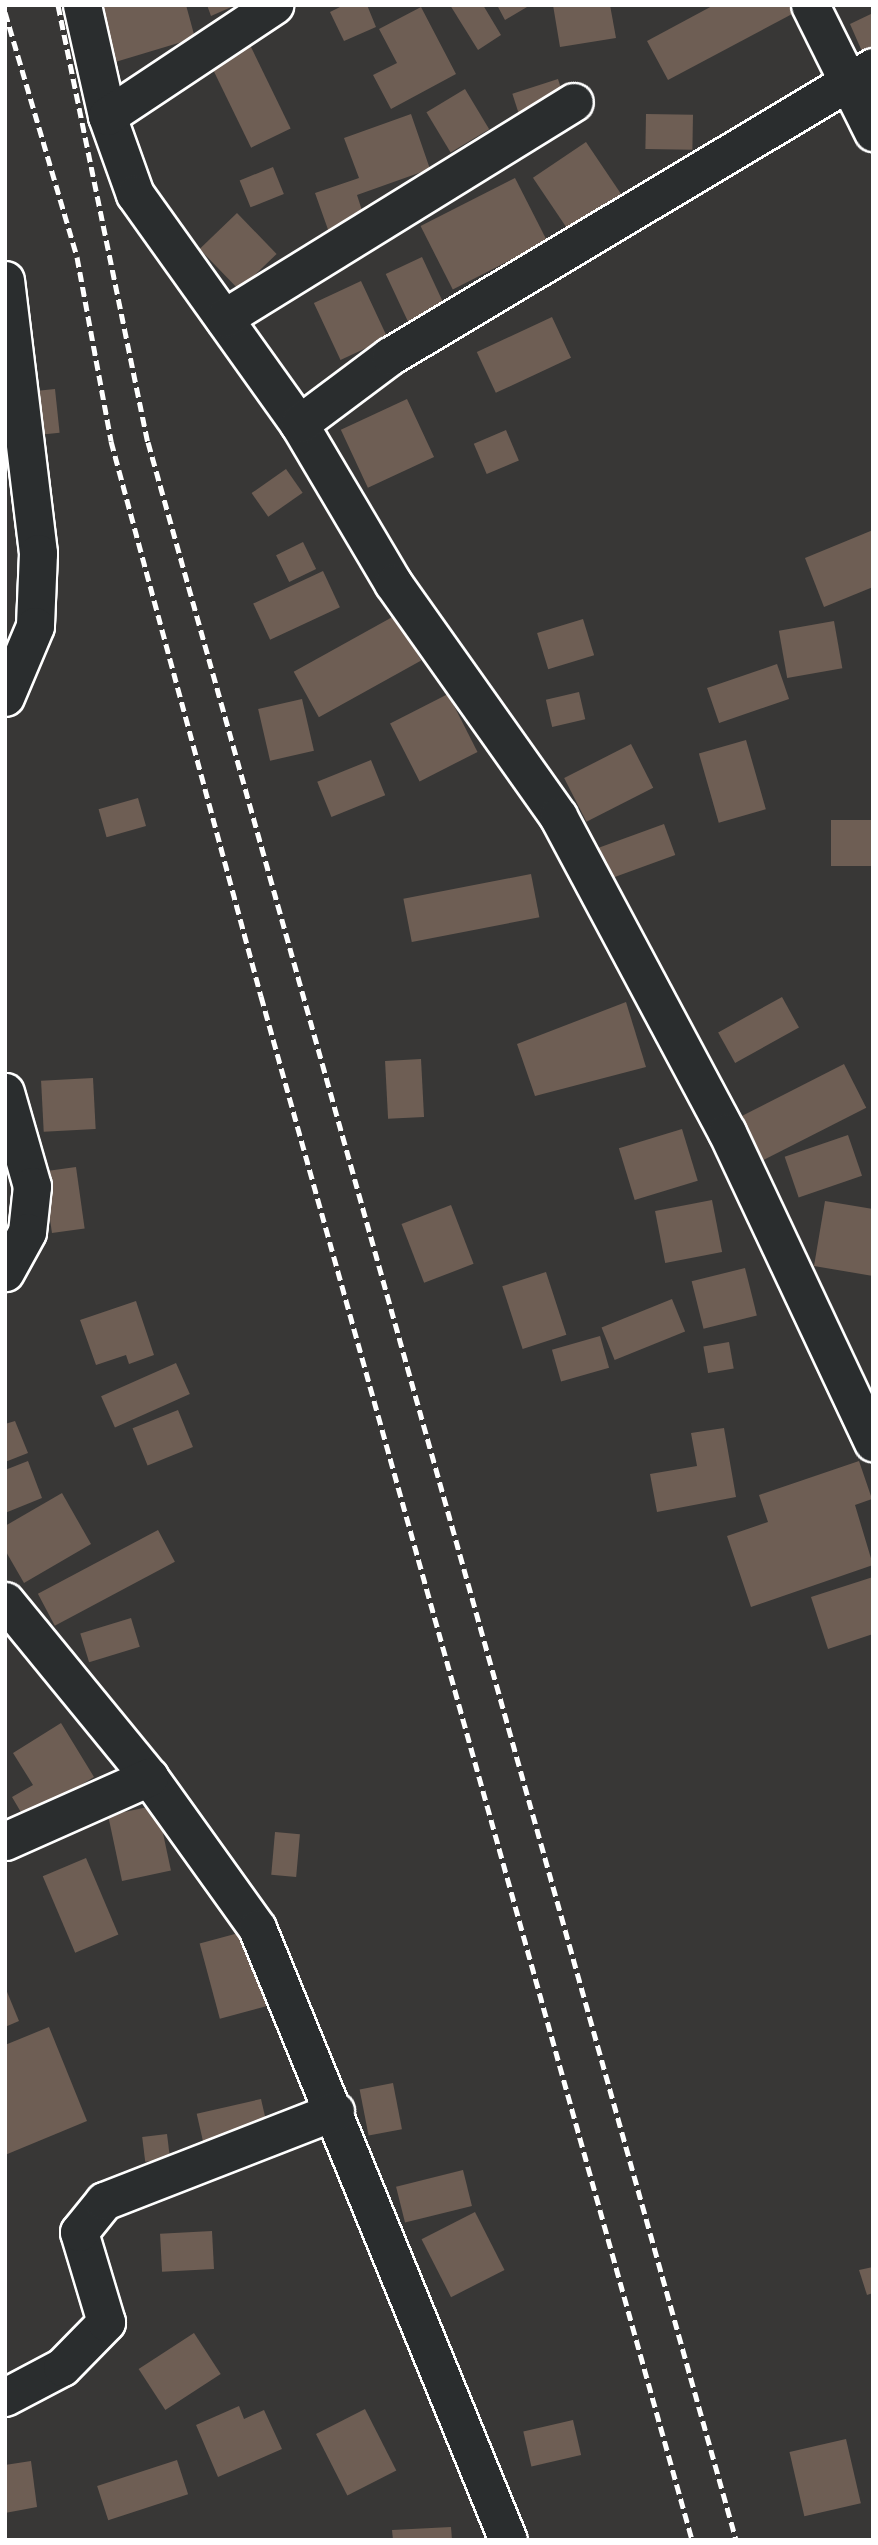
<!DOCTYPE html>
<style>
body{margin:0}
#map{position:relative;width:878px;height:2545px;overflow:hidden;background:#383736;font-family:"Gochi Hand",sans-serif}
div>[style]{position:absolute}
.building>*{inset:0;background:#6e5e54;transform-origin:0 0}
.roads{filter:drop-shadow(2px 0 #fff) drop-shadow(-2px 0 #fff) drop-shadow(0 2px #fff) drop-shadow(0 -2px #fff)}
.street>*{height:37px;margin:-18.5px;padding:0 18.5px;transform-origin:18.5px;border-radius:18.5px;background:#2a2d2e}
.rail>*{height:5px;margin-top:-2.5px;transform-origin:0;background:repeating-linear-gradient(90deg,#fff 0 10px,transparent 0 15px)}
span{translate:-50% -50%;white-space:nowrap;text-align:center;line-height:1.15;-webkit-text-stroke:6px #2a2d2e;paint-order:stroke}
.frame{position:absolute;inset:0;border:7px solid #fff;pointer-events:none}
</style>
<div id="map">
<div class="building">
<div style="clip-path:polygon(96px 5px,186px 5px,195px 38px,112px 63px)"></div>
<div style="clip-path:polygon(207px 5px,236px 5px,211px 16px)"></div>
<div style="clip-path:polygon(344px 5px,367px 5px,376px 27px,344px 41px,330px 12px)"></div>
<div style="clip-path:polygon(450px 5px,483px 5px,501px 35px,478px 50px)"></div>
<div style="clip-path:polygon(497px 5px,526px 5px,527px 7px,505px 20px)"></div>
<div style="clip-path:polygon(553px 5px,610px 5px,616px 38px,560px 47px)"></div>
<div style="clip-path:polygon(714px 5px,809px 5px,668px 80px,647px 41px)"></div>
<div style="clip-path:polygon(421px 7px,456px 74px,391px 109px,373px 75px,397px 63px,379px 29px)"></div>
<div style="clip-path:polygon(873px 13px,873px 62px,868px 65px,850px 24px)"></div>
<div style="left:249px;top:43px;width:95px;height:44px;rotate:64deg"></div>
<div style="left:558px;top:79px;width:40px;height:48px;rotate:72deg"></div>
<div style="left:465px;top:89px;width:47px;height:45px;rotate:59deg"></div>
<div style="clip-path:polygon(411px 114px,430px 169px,357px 195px,367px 226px,331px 238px,315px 193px,359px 178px,344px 138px)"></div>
<div style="left:646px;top:114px;width:47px;height:35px;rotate:1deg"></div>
<div style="left:586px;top:142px;width:63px;height:64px;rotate:56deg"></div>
<div style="left:273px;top:167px;width:29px;height:36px;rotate:68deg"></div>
<div style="left:515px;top:178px;width:71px;height:106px;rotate:63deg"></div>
<div style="left:237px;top:213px;width:57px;height:52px;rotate:46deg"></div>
<div style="left:422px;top:257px;width:57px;height:40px;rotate:65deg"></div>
<div style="left:361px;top:281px;width:63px;height:52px;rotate:65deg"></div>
<div style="left:552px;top:317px;width:45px;height:83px;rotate:65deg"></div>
<div style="left:55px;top:389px;width:44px;height:27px;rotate:84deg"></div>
<div style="left:407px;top:399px;width:64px;height:73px;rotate:65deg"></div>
<div style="left:506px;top:430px;width:33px;height:35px;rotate:67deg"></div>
<div style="left:286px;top:469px;width:29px;height:42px;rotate:55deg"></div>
<div style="clip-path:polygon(873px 530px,873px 587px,824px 607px,805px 558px)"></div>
<div style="left:303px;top:542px;width:30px;height:30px;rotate:64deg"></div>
<div style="left:323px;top:571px;width:40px;height:77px;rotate:65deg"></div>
<div style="left:396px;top:615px;width:52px;height:117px;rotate:61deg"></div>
<div style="left:583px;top:619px;width:38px;height:48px;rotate:73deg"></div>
<div style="left:834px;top:621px;width:48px;height:56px;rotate:80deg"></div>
<div style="left:777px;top:664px;width:37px;height:74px;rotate:71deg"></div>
<div style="left:579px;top:692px;width:28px;height:34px;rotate:77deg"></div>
<div style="left:448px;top:694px;width:65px;height:65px;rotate:63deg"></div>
<div style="left:302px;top:699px;width:53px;height:45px;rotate:77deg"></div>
<div style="left:746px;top:740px;width:72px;height:49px;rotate:74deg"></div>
<div style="left:631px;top:744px;width:49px;height:75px;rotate:63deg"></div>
<div style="left:371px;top:760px;width:38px;height:58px;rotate:68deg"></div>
<div style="left:138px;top:798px;width:29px;height:41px;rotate:74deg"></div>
<div style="left:873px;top:820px;width:46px;height:42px;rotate:90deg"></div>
<div style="left:664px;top:824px;width:33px;height:71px;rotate:70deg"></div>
<div style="left:531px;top:874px;width:44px;height:130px;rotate:79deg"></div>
<div style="left:782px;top:997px;width:35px;height:73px;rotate:61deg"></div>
<div style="clip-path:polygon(626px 1002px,646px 1067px,535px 1096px,517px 1044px)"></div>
<div style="left:421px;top:1059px;width:58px;height:36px;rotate:87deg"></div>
<div style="left:844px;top:1064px;width:49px;height:134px;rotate:63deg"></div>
<div style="left:93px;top:1078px;width:51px;height:52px;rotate:87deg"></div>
<div style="left:682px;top:1129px;width:54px;height:66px;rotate:73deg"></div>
<div style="left:848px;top:1135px;width:43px;height:67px;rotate:71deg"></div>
<div style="left:76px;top:1167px;width:62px;height:33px;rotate:82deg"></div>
<div style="left:712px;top:1200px;width:53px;height:58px;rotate:79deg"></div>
<div style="clip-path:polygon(825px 1201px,873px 1209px,873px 1276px,814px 1266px)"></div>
<div style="left:451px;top:1205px;width:63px;height:53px;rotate:69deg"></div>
<div style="left:745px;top:1268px;width:49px;height:55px;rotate:76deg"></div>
<div style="left:546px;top:1272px;width:66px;height:46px;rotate:72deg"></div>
<div style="left:672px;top:1299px;width:35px;height:76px;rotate:68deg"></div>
<div style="clip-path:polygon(136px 1301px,154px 1355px,129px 1364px,126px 1355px,96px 1365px,80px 1320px)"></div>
<div style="left:600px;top:1336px;width:33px;height:50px;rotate:74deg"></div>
<div style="left:729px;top:1342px;width:27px;height:26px;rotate:80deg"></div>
<div style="left:176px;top:1363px;width:34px;height:82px;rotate:66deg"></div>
<div style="left:178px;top:1410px;width:40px;height:49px;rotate:68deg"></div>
<div style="clip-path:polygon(15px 1421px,28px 1453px,5px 1462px,5px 1424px)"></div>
<div style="clip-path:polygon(724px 1428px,736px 1497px,657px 1512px,650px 1474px,697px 1466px,691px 1433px)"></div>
<div style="clip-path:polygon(28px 1461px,42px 1498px,5px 1513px,5px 1470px)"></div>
<div style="clip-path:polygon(859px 1461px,872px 1499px,855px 1505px,873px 1565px,751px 1607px,727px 1536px,768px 1522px,759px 1495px)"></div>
<div style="clip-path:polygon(62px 1493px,91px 1544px,24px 1583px,5px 1550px,5px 1526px)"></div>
<div style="left:158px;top:1530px;width:36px;height:136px;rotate:62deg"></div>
<div style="clip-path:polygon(873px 1577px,873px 1634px,828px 1649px,811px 1597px)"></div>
<div style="left:131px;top:1618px;width:30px;height:53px;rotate:73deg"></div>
<div style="clip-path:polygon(61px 1723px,94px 1777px,25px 1819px,12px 1797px,33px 1785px,13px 1753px)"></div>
<div style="left:157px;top:1805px;width:67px;height:50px;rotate:78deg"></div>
<div style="left:275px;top:1832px;width:25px;height:43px;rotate:5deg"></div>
<div style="left:86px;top:1858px;width:83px;height:47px;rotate:67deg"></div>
<div style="left:246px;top:1931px;width:78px;height:48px;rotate:75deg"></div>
<div style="clip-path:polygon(5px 1987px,19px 2021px,5px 2027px)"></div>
<div style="clip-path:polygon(49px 2027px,87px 2121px,5px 2155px,5px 2045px)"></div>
<div style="left:393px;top:2083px;width:47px;height:34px;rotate:79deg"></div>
<div style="left:261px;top:2099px;width:36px;height:66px;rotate:77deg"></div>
<div style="left:167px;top:2134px;width:25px;height:25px;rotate:83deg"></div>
<div style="left:463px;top:2170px;width:37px;height:69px;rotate:76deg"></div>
<div style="left:475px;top:2212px;width:65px;height:60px;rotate:63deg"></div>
<div style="left:212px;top:2231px;width:38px;height:52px;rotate:87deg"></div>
<div style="clip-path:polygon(873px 2267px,873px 2293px,867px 2295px,859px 2270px)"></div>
<div style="left:194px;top:2333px;width:49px;height:66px;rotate:57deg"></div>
<div style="clip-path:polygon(239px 2406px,244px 2419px,264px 2410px,282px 2449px,218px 2477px,196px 2425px)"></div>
<div style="left:365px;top:2409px;width:69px;height:55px;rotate:63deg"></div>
<div style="left:573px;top:2420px;width:36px;height:51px;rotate:77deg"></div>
<div style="left:846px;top:2439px;width:66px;height:58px;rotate:77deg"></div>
<div style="left:177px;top:2460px;width:36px;height:84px;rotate:72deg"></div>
<div style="clip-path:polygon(31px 2461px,37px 2507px,5px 2513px,5px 2465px)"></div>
<div style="clip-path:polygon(451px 2527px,452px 2540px,393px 2540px,392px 2530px)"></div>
</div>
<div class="roads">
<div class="street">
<div style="left:82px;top:5px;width:114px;rotate:77.3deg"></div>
<div style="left:107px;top:116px;width:83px;rotate:70.3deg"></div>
<div style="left:135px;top:194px;width:282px;rotate:54.5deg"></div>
<div style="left:299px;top:424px;width:185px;rotate:59.4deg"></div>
<div style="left:393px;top:583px;width:286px;rotate:54.7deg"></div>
<div style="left:558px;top:816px;width:358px;rotate:61.9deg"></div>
<div style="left:727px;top:1132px;width:343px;rotate:64.8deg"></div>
<div style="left:810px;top:5px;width:142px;rotate:63.6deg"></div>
<div style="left:107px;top:116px;width:201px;rotate:-33.6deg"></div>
<div style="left:5px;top:280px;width:275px;rotate:83.1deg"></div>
<div style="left:38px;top:553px;width:73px;rotate:92.4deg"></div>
<div style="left:35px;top:626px;width:77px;rotate:112.9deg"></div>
<div style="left:224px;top:318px;width:411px;rotate:-31.7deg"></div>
<div style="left:299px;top:424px;width:114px;rotate:-36.8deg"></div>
<div style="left:390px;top:356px;width:563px;rotate:-30.89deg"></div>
<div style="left:5px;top:1092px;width:98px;rotate:74deg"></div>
<div style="left:32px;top:1186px;width:46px;rotate:96.2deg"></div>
<div style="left:27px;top:1232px;width:46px;rotate:118.8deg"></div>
<div style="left:5px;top:1601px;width:227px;rotate:50.7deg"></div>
<div style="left:149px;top:1777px;width:186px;rotate:54.4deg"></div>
<div style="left:257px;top:1928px;width:661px;rotate:67.7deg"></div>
<div style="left:5px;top:1841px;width:158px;rotate:-24deg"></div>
<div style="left:5px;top:2397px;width:64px;rotate:-27.8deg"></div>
<div style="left:62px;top:2367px;width:63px;rotate:-45.6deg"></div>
<div style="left:106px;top:2322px;width:94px;rotate:-106.7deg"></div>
<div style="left:79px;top:2232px;width:40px;rotate:-51deg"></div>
<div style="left:104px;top:2201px;width:248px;rotate:-21.3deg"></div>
</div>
</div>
<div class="rail">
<div style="left:58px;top:5px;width:446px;rotate:78.4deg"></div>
<div style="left:148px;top:442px;width:2179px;rotate:74.34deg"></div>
<div style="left:5px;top:12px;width:255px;rotate:73.6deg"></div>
<div style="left:77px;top:257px;width:187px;rotate:79.5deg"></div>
<div style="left:111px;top:441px;width:575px;rotate:74.88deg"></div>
<div style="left:261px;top:996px;width:1603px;rotate:74.4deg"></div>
</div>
<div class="frame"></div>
</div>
